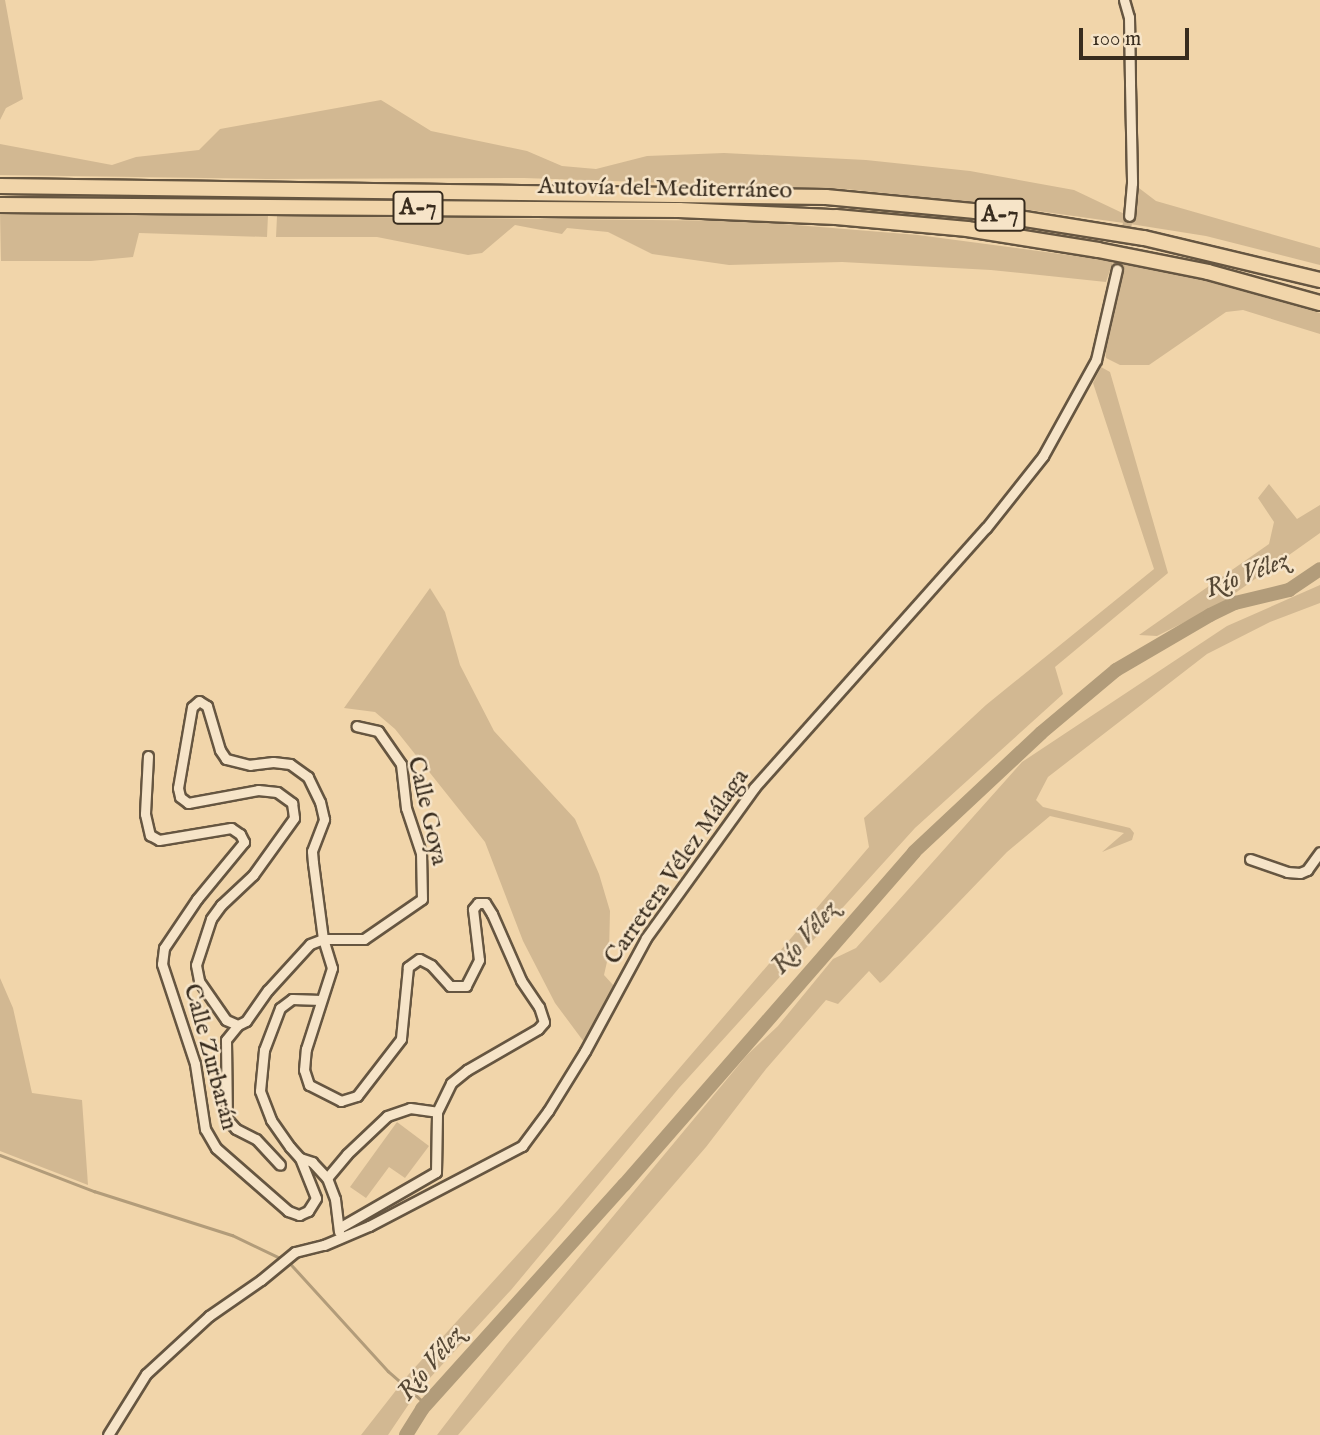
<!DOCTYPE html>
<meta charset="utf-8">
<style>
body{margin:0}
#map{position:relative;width:1320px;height:1435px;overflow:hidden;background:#f1d5aa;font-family:"IM FELL English",serif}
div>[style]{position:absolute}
.green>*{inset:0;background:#d2b892}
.stream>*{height:2.5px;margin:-1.25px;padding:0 1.25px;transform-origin:1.25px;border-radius:1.25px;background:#b29c7a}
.river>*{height:14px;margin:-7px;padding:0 7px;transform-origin:7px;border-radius:7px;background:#b29c7a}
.minor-tunnel>*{height:9px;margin-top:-4.5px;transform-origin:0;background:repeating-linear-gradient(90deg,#ccb38e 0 9px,transparent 0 13.5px)}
.roads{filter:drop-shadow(2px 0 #665641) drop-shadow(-2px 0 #665641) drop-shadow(0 2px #665641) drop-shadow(0 -2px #665641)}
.minor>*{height:9px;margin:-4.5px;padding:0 4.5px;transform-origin:4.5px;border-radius:4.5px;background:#f6e4c8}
.highway>*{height:14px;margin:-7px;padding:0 7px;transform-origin:7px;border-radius:7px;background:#f1d5aa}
span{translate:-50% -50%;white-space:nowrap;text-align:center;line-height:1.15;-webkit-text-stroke:5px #f6e4c8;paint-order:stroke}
.shield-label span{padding:2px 5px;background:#f6e4c8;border:2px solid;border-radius:5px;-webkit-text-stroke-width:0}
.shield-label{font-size:23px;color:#382c1e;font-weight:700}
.street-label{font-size:24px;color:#382c1e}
.water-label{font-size:26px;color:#564835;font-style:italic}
.scale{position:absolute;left:1079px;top:28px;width:110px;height:32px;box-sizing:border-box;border:4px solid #382c1e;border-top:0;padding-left:9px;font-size:21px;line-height:24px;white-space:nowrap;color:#382c1e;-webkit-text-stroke:5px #f6e4c8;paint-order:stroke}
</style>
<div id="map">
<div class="green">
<div style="clip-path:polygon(0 0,5px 0,23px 99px,6px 108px,0 120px)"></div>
<div style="clip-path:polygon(381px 100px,431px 131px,527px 151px,562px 166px,596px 169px,647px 156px,724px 153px,866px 160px,970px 171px,1074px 190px,1133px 218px,1135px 185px,1156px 201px,1320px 248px,1320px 265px,1206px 236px,1124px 223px,979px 203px,845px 189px,524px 178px,267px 179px,0 175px,0 144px,112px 165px,136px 157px,199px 150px,220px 129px)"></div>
<div style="clip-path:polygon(0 212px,268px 215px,267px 237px,139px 233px,133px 257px,91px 261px,1px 261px)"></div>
<div style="clip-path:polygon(277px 216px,746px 221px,918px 235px,1113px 261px,1106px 282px,991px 270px,842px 262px,729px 265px,652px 254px,608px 232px,567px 228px,562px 234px,515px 225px,482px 253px,468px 255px,377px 237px,276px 237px)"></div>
<div style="clip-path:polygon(1125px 262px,1195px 278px,1320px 313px,1320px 334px,1243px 310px,1226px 312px,1149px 365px,1120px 365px,1106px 358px,1104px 339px)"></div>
<div style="clip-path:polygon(1101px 367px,1110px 372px,1168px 573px,1055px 667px,1063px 694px,915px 828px,679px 1088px,511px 1290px,417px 1392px,388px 1435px,361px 1435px,408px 1375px,558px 1210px,869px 847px,864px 818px,986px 705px,1154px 569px,1093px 383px)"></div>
<div style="clip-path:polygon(1269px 484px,1297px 519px,1320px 505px,1320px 533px,1217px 606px,1157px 636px,1139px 635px,1269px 544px,1274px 522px,1258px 498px)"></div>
<div style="clip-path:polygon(1320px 585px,1320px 603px,1270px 622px,1207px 654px,1048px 777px,1036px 800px,1043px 807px,1130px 828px,1134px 833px,1132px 840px,1102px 852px,1124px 833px,1050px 816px,1007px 852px,884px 980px,880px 983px,869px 971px,838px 1004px,826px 1000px,766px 1069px,706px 1147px,458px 1435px,437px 1435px,507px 1344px,747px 1055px,778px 1026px,833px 959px,856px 948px,1022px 762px,1227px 626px)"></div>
<div style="clip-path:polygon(430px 588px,445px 612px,460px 665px,494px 731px,575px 819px,599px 874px,610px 911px,609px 953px,604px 975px,614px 986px,584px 1042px,555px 1003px,523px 941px,485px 842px,395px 729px,375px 712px,344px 708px)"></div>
<div style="clip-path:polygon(0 978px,13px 1008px,32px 1093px,82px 1100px,88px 1185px,0 1151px)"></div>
<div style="clip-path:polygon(397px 1122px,429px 1146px,405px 1178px,389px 1167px,366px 1198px,350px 1187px)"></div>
</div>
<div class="stream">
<div style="left:0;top:1155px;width:101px;rotate:21deg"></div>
<div style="left:94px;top:1191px;width:145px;rotate:17.7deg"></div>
<div style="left:232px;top:1235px;width:55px;rotate:25.6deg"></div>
<div style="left:288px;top:1261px;width:149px;rotate:47.7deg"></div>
<div style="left:388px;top:1371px;width:50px;rotate:41deg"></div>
</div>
<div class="river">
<div style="left:406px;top:1435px;width:31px;rotate:-58deg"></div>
<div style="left:422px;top:1409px;width:302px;rotate:-48deg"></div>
<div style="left:624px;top:1185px;width:442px;rotate:-48.9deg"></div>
<div style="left:914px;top:852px;width:174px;rotate:-43.1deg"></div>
<div style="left:1041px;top:733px;width:98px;rotate:-40deg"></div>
<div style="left:1116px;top:670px;width:109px;rotate:-30.3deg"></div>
<div style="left:1210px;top:615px;width:28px;rotate:-26deg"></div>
<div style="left:1235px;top:603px;width:56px;rotate:-13.5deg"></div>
<div style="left:1289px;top:590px;width:37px;rotate:-34deg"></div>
</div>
<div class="minor-tunnel">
<div style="left:1117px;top:269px;width:54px;rotate:-77.2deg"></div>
</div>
<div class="roads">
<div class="minor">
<div style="left:1124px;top:0;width:18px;rotate:74deg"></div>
<div style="left:1129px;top:17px;width:67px;rotate:89.1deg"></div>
<div style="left:1130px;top:84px;width:99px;rotate:88.8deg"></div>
<div style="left:1132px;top:183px;width:33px;rotate:95deg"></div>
<div style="left:148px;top:756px;width:58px;rotate:93deg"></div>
<div style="left:145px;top:814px;width:22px;rotate:77deg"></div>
<div style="left:150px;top:835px;width:10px;rotate:29deg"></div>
<div style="left:159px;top:840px;width:73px;rotate:-9.5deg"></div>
<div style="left:231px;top:828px;width:11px;rotate:34deg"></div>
<div style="left:240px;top:834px;width:9px;rotate:63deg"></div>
<div style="left:244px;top:842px;width:74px;rotate:129.5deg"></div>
<div style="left:197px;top:899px;width:59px;rotate:124deg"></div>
<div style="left:164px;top:948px;width:16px;rotate:97deg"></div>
<div style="left:162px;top:964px;width:105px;rotate:71.7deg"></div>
<div style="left:195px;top:1064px;width:66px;rotate:81.3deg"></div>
<div style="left:205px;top:1129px;width:22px;rotate:60deg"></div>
<div style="left:216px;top:1148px;width:96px;rotate:41.2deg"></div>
<div style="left:288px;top:1211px;width:12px;rotate:20deg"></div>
<div style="left:299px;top:1215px;width:10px;rotate:-24deg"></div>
<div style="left:308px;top:1211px;width:15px;rotate:-58deg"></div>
<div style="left:316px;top:1198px;width:43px;rotate:-111.8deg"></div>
<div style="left:1250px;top:859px;width:39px;rotate:19deg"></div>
<div style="left:1287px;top:872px;width:13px;rotate:4deg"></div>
<div style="left:1300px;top:873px;width:8px;rotate:-23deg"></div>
<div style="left:1307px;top:870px;width:22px;rotate:-54deg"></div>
<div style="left:321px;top:1000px;width:29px;rotate:-178deg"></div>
<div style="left:292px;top:999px;width:15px;rotate:143deg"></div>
<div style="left:280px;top:1008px;width:45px;rotate:110.9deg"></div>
<div style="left:264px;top:1050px;width:41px;rotate:95.6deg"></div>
<div style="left:260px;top:1091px;width:31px;rotate:69deg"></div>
<div style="left:271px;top:1120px;width:33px;rotate:55deg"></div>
<div style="left:290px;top:1147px;width:15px;rotate:48deg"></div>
<div style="left:300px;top:1158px;width:13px;rotate:18deg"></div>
<div style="left:312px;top:1162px;width:22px;rotate:47deg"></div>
<div style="left:327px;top:1178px;width:22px;rotate:69deg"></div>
<div style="left:335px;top:1199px;width:33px;rotate:83deg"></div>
<div style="left:238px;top:1025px;width:19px;rotate:129deg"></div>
<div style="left:226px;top:1040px;width:79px;rotate:89.3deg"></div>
<div style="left:227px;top:1119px;width:13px;rotate:48deg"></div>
<div style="left:236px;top:1129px;width:22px;rotate:27deg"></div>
<div style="left:256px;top:1139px;width:35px;rotate:47deg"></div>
<div style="left:327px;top:1178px;width:31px;rotate:-50deg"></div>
<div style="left:347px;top:1154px;width:55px;rotate:-43.5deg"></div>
<div style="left:387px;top:1116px;width:24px;rotate:-19deg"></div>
<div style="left:410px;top:1108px;width:27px;rotate:8deg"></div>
<div style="left:339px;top:1228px;width:112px;rotate:-30deg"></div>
<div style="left:436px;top:1172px;width:60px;rotate:-89deg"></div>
<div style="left:437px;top:1112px;width:32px;rotate:-64deg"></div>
<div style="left:451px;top:1083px;width:21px;rotate:-39deg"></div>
<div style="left:467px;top:1070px;width:82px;rotate:-30deg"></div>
<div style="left:538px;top:1029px;width:9px;rotate:-49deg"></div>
<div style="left:544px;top:1022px;width:16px;rotate:-108deg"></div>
<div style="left:539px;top:1007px;width:32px;rotate:-124deg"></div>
<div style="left:521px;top:980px;width:72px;rotate:-113.7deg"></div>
<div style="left:492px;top:914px;width:13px;rotate:-122deg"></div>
<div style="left:485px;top:903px;width:7px;rotate:180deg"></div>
<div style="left:478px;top:903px;width:8px;rotate:130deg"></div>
<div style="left:473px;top:909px;width:51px;rotate:83.3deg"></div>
<div style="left:479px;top:960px;width:29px;rotate:117deg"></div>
<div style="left:466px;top:986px;width:16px;rotate:180deg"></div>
<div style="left:450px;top:986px;width:28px;rotate:-132deg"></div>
<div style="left:431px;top:965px;width:13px;rotate:-153deg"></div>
<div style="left:419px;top:959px;width:14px;rotate:144deg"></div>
<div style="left:408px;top:967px;width:72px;rotate:95.6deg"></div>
<div style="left:401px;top:1039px;width:72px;rotate:127.7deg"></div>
<div style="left:357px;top:1096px;width:17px;rotate:163deg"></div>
<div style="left:341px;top:1101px;width:36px;rotate:-153deg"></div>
<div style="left:309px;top:1085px;width:16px;rotate:-108deg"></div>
<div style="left:304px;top:1070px;width:21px;rotate:-85deg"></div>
<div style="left:306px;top:1049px;width:85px;rotate:-72.2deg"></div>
<div style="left:332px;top:968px;width:30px;rotate:-107deg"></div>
<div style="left:323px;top:939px;width:77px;rotate:-97.5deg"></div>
<div style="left:313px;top:863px;width:12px;rotate:-95deg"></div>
<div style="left:312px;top:851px;width:34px;rotate:-69deg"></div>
<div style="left:324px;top:819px;width:17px;rotate:-103deg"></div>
<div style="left:320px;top:802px;width:28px;rotate:-116deg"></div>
<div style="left:308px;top:777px;width:22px;rotate:-144deg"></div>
<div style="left:290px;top:764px;width:17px;rotate:-173deg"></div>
<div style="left:273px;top:762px;width:23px;rotate:173deg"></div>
<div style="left:250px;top:765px;width:25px;rotate:-166deg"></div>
<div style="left:226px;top:759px;width:11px;rotate:-124deg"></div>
<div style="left:220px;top:750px;width:46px;rotate:-106.5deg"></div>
<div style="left:207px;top:706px;width:9px;rotate:-148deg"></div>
<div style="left:199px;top:701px;width:9px;rotate:139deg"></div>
<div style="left:192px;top:707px;width:82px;rotate:99.8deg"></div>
<div style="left:178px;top:788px;width:9px;rotate:77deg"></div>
<div style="left:180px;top:797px;width:10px;rotate:37deg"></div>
<div style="left:188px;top:803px;width:71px;rotate:-10.5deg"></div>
<div style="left:258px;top:790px;width:19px;rotate:6deg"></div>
<div style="left:277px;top:792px;width:19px;rotate:36deg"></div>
<div style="left:292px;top:803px;width:15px;rotate:82deg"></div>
<div style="left:294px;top:818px;width:70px;rotate:125.7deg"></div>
<div style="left:253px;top:875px;width:44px;rotate:136.8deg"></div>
<div style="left:221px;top:905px;width:17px;rotate:126deg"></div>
<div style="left:211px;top:919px;width:48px;rotate:108.1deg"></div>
<div style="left:196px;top:965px;width:16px;rotate:79deg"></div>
<div style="left:199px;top:981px;width:47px;rotate:55.3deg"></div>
<div style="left:226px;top:1020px;width:13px;rotate:23deg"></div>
<div style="left:238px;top:1025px;width:9px;rotate:-27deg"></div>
<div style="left:246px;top:1021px;width:38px;rotate:-55deg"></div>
<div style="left:268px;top:990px;width:62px;rotate:-47.6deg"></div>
<div style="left:310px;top:944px;width:14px;rotate:-21deg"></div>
<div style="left:323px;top:939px;width:41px"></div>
<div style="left:364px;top:939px;width:70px;rotate:-34.6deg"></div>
<div style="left:422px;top:899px;width:46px;rotate:-91.2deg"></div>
<div style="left:421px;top:853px;width:47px;rotate:-108.4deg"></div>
<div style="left:406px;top:808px;width:44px;rotate:-96.5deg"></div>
<div style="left:401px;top:764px;width:40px;rotate:-124.9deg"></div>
<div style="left:378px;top:731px;width:22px;rotate:-167deg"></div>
<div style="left:108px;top:1435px;width:72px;rotate:-58.1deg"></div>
<div style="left:146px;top:1374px;width:86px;rotate:-42.6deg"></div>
<div style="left:209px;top:1316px;width:63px;rotate:-34.7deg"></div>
<div style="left:261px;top:1280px;width:44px;rotate:-39.5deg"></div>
<div style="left:295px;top:1252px;width:30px;rotate:-14deg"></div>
<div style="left:324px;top:1245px;width:49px;rotate:-22.9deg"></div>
<div style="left:369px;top:1226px;width:173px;rotate:-27.6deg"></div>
<div style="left:522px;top:1146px;width:44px;rotate:-53.4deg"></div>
<div style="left:548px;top:1111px;width:70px;rotate:-58.3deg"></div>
<div style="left:585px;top:1051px;width:128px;rotate:-61.6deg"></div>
<div style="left:646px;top:938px;width:185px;rotate:-54.2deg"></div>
<div style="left:754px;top:788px;width:348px;rotate:-48.3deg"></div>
<div style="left:986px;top:528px;width:92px;rotate:-51.6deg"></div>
<div style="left:1043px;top:456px;width:110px;rotate:-61.1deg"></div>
<div style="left:1096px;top:360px;width:93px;rotate:-77deg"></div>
</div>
<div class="highway">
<div style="left:0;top:186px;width:826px;rotate:0.76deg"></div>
<div style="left:826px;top:197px;width:150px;rotate:5.4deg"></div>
<div style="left:975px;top:211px;width:171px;rotate:9.1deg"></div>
<div style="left:1144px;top:238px;width:181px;rotate:13.4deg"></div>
<div style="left:0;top:205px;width:679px;rotate:0.42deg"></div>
<div style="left:679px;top:210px;width:157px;rotate:2.6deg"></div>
<div style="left:836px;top:217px;width:132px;rotate:5.2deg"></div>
<div style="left:967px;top:229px;width:133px;rotate:9.1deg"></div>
<div style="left:1098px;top:250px;width:112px;rotate:11.3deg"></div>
<div style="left:1208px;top:272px;width:116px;rotate:15.5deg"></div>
</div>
</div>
<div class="shield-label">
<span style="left:418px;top:208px">A-7</span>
<span style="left:1000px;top:215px">A-7</span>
</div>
<div class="street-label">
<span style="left:665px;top:189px;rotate:1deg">Autovía del Mediterráneo</span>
<span style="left:427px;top:811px;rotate:77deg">Calle Goya</span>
<span style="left:677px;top:867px;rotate:-55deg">Carretera Vélez Málaga</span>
<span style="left:210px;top:1057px;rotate:75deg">Calle Zurbarán</span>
</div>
<div class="water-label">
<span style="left:1247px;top:575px;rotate:-21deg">Río Vélez</span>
<span style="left:805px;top:938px;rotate:-49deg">Río Vélez</span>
<span style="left:431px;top:1364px;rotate:-50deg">Río Vélez</span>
</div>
<div class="scale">100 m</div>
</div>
